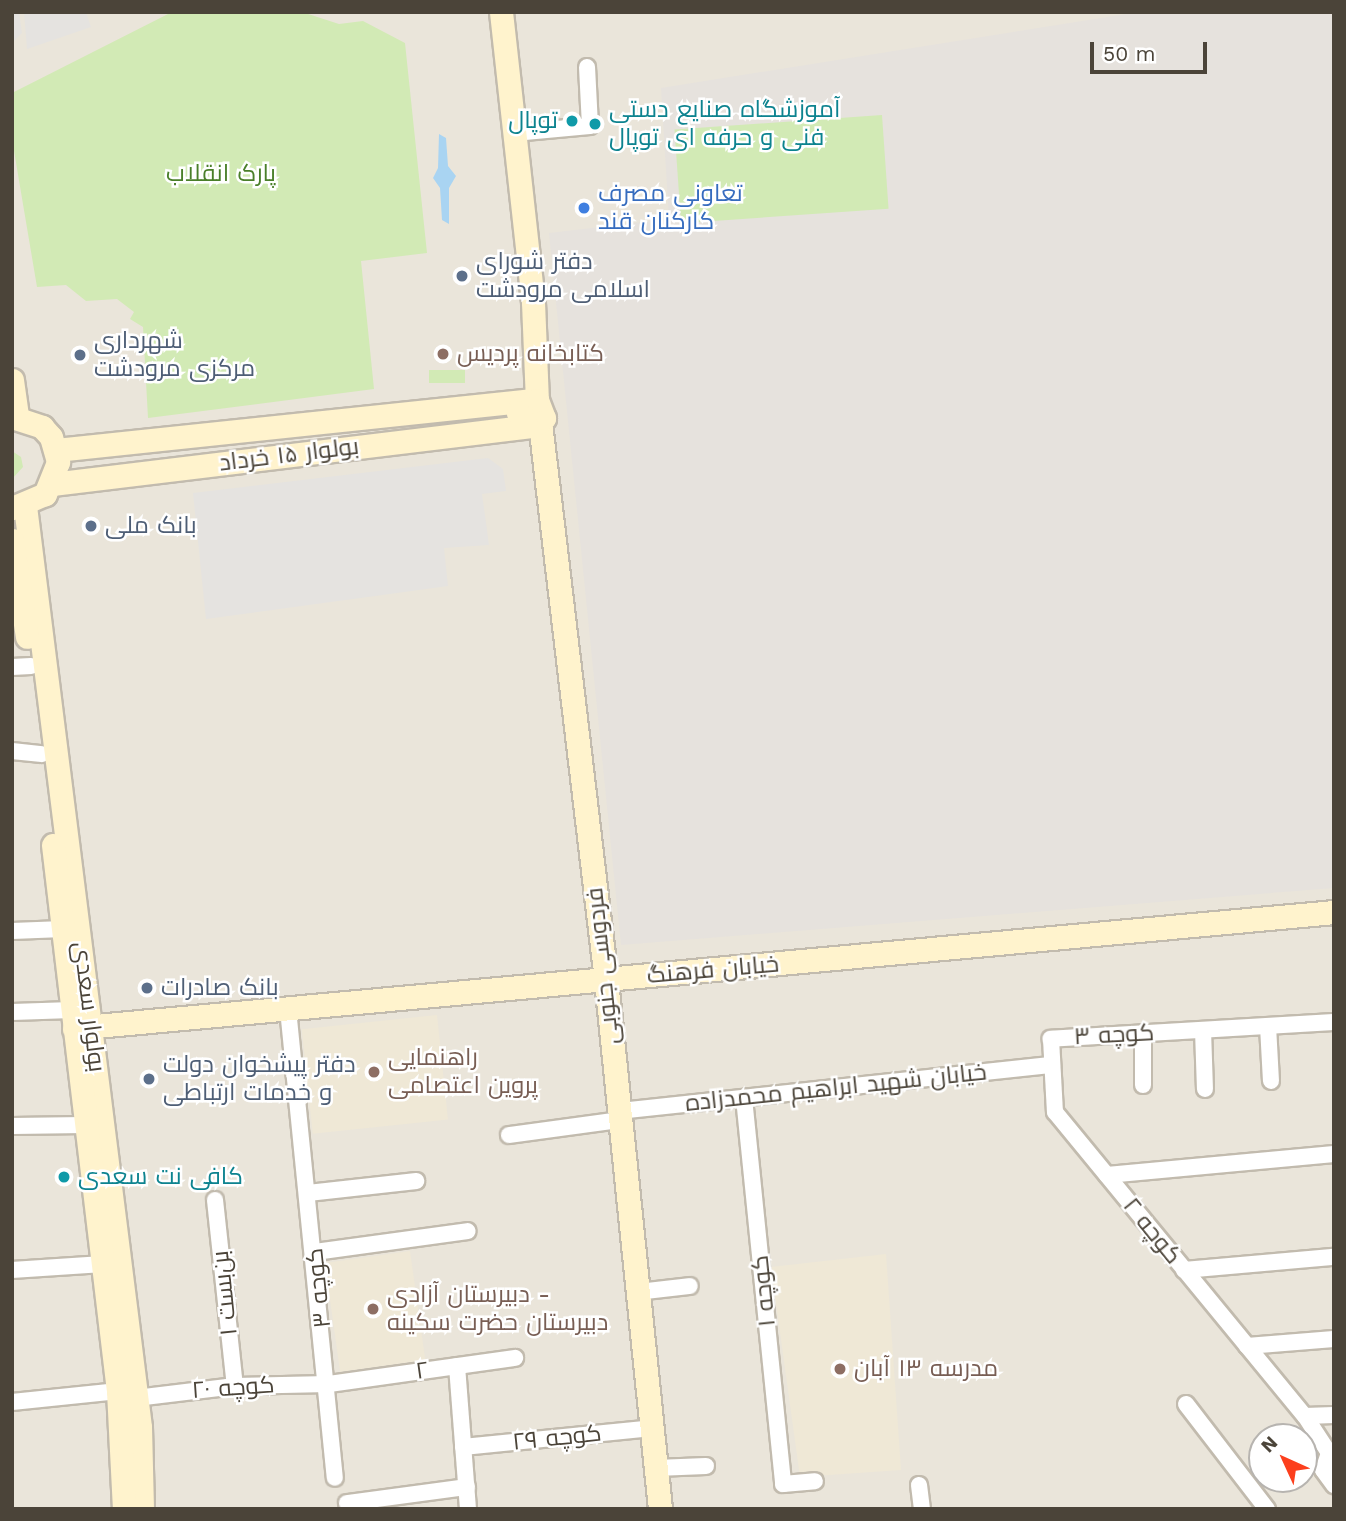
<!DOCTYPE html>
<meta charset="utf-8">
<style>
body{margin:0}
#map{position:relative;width:1346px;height:1521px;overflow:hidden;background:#f6f3ec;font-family:"Work Sans",Cairo,sans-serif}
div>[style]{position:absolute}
.residential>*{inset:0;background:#eae5da}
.industrial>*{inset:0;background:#e6e2dd}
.education>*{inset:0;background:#efe8d6;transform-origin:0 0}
.green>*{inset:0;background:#d2eab5;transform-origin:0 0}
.parking>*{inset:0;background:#e5e3e0}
.water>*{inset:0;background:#a9d4f2}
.roads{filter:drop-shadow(2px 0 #c2bbae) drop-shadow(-2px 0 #c2bbae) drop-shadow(0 2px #c2bbae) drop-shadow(0 -2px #c2bbae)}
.street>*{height:16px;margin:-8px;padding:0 8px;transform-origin:8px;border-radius:8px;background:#fff}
.secondary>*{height:23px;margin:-11.5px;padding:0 11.5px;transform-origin:11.5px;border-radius:11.5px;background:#fff3cd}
.dots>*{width:19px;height:19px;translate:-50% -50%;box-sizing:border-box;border:4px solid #fff;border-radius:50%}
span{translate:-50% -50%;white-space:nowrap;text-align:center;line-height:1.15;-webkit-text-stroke:5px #fff;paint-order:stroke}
.culture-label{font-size:24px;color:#0d838f}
.left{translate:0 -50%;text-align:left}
.right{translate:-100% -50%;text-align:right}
.park-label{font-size:24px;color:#4a7f2a}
.shop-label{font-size:24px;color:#366cbe}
.service-label{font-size:24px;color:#4e5e75}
.education-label{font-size:24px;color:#785e54}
.street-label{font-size:24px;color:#4b4439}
.frame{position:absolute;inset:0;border:14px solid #4b4439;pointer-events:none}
.north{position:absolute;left:1248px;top:1423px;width:70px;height:70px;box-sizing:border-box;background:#fff;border:2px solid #b7b4b0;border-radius:50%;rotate:315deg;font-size:19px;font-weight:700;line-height:28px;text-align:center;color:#4b4439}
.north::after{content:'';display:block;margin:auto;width:24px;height:32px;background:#fc3f1d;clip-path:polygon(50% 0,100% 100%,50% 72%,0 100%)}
.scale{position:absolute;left:1090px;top:42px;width:117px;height:32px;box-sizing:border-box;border:4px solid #4b4439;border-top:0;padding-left:9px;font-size:21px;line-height:24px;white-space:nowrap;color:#4b4439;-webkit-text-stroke:5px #fff;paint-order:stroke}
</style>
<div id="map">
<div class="residential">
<div style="clip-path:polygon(evenodd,12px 12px,1334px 12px,1334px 1509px,12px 1509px,12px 12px,1262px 1437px,1304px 1437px,1304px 1479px,1262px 1479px,1262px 1437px)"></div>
</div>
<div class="industrial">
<div style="clip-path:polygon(1139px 12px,1334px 12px,1334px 888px,621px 945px,549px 233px,669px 219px,661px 88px)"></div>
</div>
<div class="education">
<div style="left:437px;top:1015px;width:105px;height:136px;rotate:84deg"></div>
<div style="left:410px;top:1251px;width:110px;height:86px;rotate:82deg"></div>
<div style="clip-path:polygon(886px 1254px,901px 1470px,800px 1477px,771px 1267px)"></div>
</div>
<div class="green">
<div style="clip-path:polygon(172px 12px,302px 12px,339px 24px,363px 21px,405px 43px,427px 253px,361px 261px,374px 389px,148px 418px,143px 327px,130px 319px,134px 312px,117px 299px,86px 301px,66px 285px,37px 287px,12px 139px,12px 93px)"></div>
<div style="left:882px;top:115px;width:94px;height:208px;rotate:86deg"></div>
<div style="left:465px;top:370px;width:13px;height:36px;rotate:90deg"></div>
<div style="clip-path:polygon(12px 451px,21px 457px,23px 467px,12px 479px)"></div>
</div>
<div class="parking">
<div style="clip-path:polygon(12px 12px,19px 12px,22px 33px,12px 43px)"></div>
<div style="clip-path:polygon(24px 12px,86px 12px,91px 27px,27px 49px)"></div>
<div style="clip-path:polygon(488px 458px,503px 469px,506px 491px,482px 494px,489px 545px,444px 548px,448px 586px,206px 619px,193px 493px)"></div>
</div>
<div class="water">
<div style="clip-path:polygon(439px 134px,446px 138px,448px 166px,456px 176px,449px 188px,449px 224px,442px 220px,440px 188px,433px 178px,438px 168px)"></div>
</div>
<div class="roads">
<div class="street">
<div style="left:514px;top:133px;width:76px;rotate:-5.3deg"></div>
<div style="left:590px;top:126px;width:59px;rotate:-92.9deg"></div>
<div style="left:12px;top:667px;width:19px;rotate:-3deg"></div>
<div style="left:12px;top:751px;width:30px;rotate:6deg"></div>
<div style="left:12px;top:931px;width:51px;rotate:-2.2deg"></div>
<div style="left:288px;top:1009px;width:471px;rotate:84.3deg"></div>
<div style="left:12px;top:1012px;width:60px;rotate:-1.9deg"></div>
<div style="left:1334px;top:1022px;width:284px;rotate:176.6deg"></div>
<div style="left:1051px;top:1039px;width:73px;rotate:86.9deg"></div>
<div style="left:1055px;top:1112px;width:394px;rotate:50.6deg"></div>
<div style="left:1305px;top:1416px;width:44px;rotate:57deg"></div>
<div style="left:1329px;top:1453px;width:18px;rotate:109deg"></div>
<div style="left:1323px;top:1470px;width:19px;rotate:54deg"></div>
<div style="left:1268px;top:1026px;width:55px;rotate:86.9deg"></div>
<div style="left:1203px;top:1030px;width:59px;rotate:88.1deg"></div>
<div style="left:1143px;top:1085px;width:52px;rotate:-90deg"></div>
<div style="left:744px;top:1098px;width:388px;rotate:84.2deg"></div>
<div style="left:783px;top:1484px;width:32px;rotate:-5deg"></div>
<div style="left:619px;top:1111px;width:435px;rotate:-6.1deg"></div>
<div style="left:12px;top:1126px;width:73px;rotate:-0.8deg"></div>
<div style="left:509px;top:1135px;width:112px;rotate:-7.7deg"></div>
<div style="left:1107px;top:1175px;width:228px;rotate:-5.3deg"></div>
<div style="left:308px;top:1193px;width:109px;rotate:-6.3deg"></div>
<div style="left:215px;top:1200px;width:187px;rotate:83.9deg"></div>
<div style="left:315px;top:1252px;width:154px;rotate:-7.8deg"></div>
<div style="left:12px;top:1270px;width:91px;rotate:-3.8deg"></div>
<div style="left:1184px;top:1270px;width:151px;rotate:-5deg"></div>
<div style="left:638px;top:1292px;width:52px;rotate:-6.6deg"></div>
<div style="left:1247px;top:1346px;width:87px;rotate:-4.6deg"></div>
<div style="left:457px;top:1366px;width:143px;rotate:85.6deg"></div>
<div style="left:136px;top:1398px;width:100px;rotate:-6.9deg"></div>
<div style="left:235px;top:1386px;width:94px;rotate:-1.2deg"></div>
<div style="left:329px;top:1384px;width:188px;rotate:-8deg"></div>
<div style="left:12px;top:1402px;width:107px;rotate:-5.9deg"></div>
<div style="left:1186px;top:1404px;width:133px;rotate:52.4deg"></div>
<div style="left:1305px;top:1416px;width:29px;rotate:-2deg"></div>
<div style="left:463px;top:1447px;width:190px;rotate:-5.7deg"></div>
<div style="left:656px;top:1468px;width:50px;rotate:-2.3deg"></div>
<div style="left:919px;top:1485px;width:24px;rotate:83deg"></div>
<div style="left:347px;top:1503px;width:121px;rotate:-7.6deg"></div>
</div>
<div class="secondary">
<div style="left:501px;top:12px;width:292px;rotate:83.7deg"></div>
<div style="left:533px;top:302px;width:98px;rotate:87.7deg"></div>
<div style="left:12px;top:380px;width:37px;rotate:82deg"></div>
<div style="left:12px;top:417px;width:32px;rotate:18deg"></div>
<div style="left:42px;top:427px;width:13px;rotate:48deg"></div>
<div style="left:51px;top:437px;width:26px;rotate:74deg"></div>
<div style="left:58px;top:462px;width:35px;rotate:112deg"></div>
<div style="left:45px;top:494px;width:36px;rotate:157deg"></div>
<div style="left:540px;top:423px;width:561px;rotate:83.24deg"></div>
<div style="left:606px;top:980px;width:532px;rotate:84.17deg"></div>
<div style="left:56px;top:450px;width:475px;rotate:-6deg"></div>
<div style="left:52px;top:484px;width:485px;rotate:-6.9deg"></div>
<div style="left:534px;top:426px;width:13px;rotate:-39deg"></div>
<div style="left:544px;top:418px;width:19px;rotate:-111deg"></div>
<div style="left:537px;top:400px;width:17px;rotate:163deg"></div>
<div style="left:521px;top:405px;width:8px;rotate:113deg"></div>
<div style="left:518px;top:412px;width:15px;rotate:58deg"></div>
<div style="left:25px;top:506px;width:928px;rotate:82.88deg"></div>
<div style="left:140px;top:1427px;width:82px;rotate:88.6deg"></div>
<div style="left:12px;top:540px;width:98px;rotate:81.2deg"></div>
<div style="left:53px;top:845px;width:550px;rotate:83.21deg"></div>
<div style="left:118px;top:1391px;width:118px;rotate:87.1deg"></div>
<div style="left:74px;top:1028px;width:1265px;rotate:-5.26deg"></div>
</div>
</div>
<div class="dots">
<div style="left:572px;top:121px;background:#0f9aa8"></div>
<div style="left:595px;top:124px;background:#0f9aa8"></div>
<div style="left:584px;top:208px;background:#3f7fe0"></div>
<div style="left:462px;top:276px;background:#5c6f8a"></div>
<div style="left:443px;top:354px;background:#8d6e63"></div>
<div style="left:80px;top:355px;background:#5c6f8a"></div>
<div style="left:91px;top:526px;background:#5c6f8a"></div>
<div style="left:147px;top:988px;background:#5c6f8a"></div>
<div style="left:374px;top:1072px;background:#8d6e63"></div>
<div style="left:149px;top:1079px;background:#5c6f8a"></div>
<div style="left:64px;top:1177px;background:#0f9aa8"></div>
<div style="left:373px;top:1309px;background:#8d6e63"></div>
<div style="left:840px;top:1369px;background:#8d6e63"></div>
</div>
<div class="culture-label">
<span class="left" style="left:609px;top:124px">آموزشگاه صنایع دستی<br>فنی و حرفه ای توپال</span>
<span class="right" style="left:558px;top:121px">توپال</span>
<span class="left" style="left:78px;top:1177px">کافی نت سعدی</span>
</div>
<div class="park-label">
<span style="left:221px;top:174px">پارک انقلاب</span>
</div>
<div class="shop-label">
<span class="left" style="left:598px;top:208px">تعاونی مصرف<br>کارکنان قند</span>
</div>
<div class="service-label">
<span class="left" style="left:476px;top:276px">دفتر شورای<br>اسلامی مرودشت</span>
<span class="left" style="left:94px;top:355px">شهرداری<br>مرکزی مرودشت</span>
<span class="left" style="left:105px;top:526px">بانک ملی</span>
<span class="left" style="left:161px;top:988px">بانک صادرات</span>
<span class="left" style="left:163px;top:1079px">دفتر پیشخوان دولت<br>و خدمات ارتباطی</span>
</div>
<div class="education-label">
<span class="left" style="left:457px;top:354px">کتابخانه پردیس</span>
<span class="left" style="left:388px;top:1072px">راهنمایی<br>پروین اعتصامی</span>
<span class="left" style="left:387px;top:1309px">دبیرستان آزادی -<br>دبیرستان حضرت سکینه</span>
<span class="left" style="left:854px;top:1369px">مدرسه ۱۳ آبان</span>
</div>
<div class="street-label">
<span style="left:289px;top:455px;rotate:-7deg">بولوار ۱۵ خرداد</span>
<span style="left:603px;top:966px;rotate:-96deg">فردوسی جنوبی</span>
<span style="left:713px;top:970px;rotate:-5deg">خیابان فرهنگ</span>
<span style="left:89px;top:1007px;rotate:83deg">بولوار سعدی</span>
<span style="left:1114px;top:1035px;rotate:-3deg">کوچه ۳</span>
<span style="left:836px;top:1088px;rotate:-6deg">خیابان شهید ابراهیم محمدزاده</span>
<span style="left:1152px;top:1231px;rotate:51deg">کوچه ۲</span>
<span style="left:319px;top:1288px;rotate:-96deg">کوچه ۳</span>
<span style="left:764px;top:1291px;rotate:-96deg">کوچه ۱</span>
<span style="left:225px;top:1293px;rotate:-96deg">بن‌بست ۱</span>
<span style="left:422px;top:1371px;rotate:-8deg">۲</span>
<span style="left:233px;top:1388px;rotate:-4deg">کوچه ۲۰</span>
<span style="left:557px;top:1438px;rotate:-6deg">کوچه ۲۹</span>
</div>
<div class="frame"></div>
<div class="north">N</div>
<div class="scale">50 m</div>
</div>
